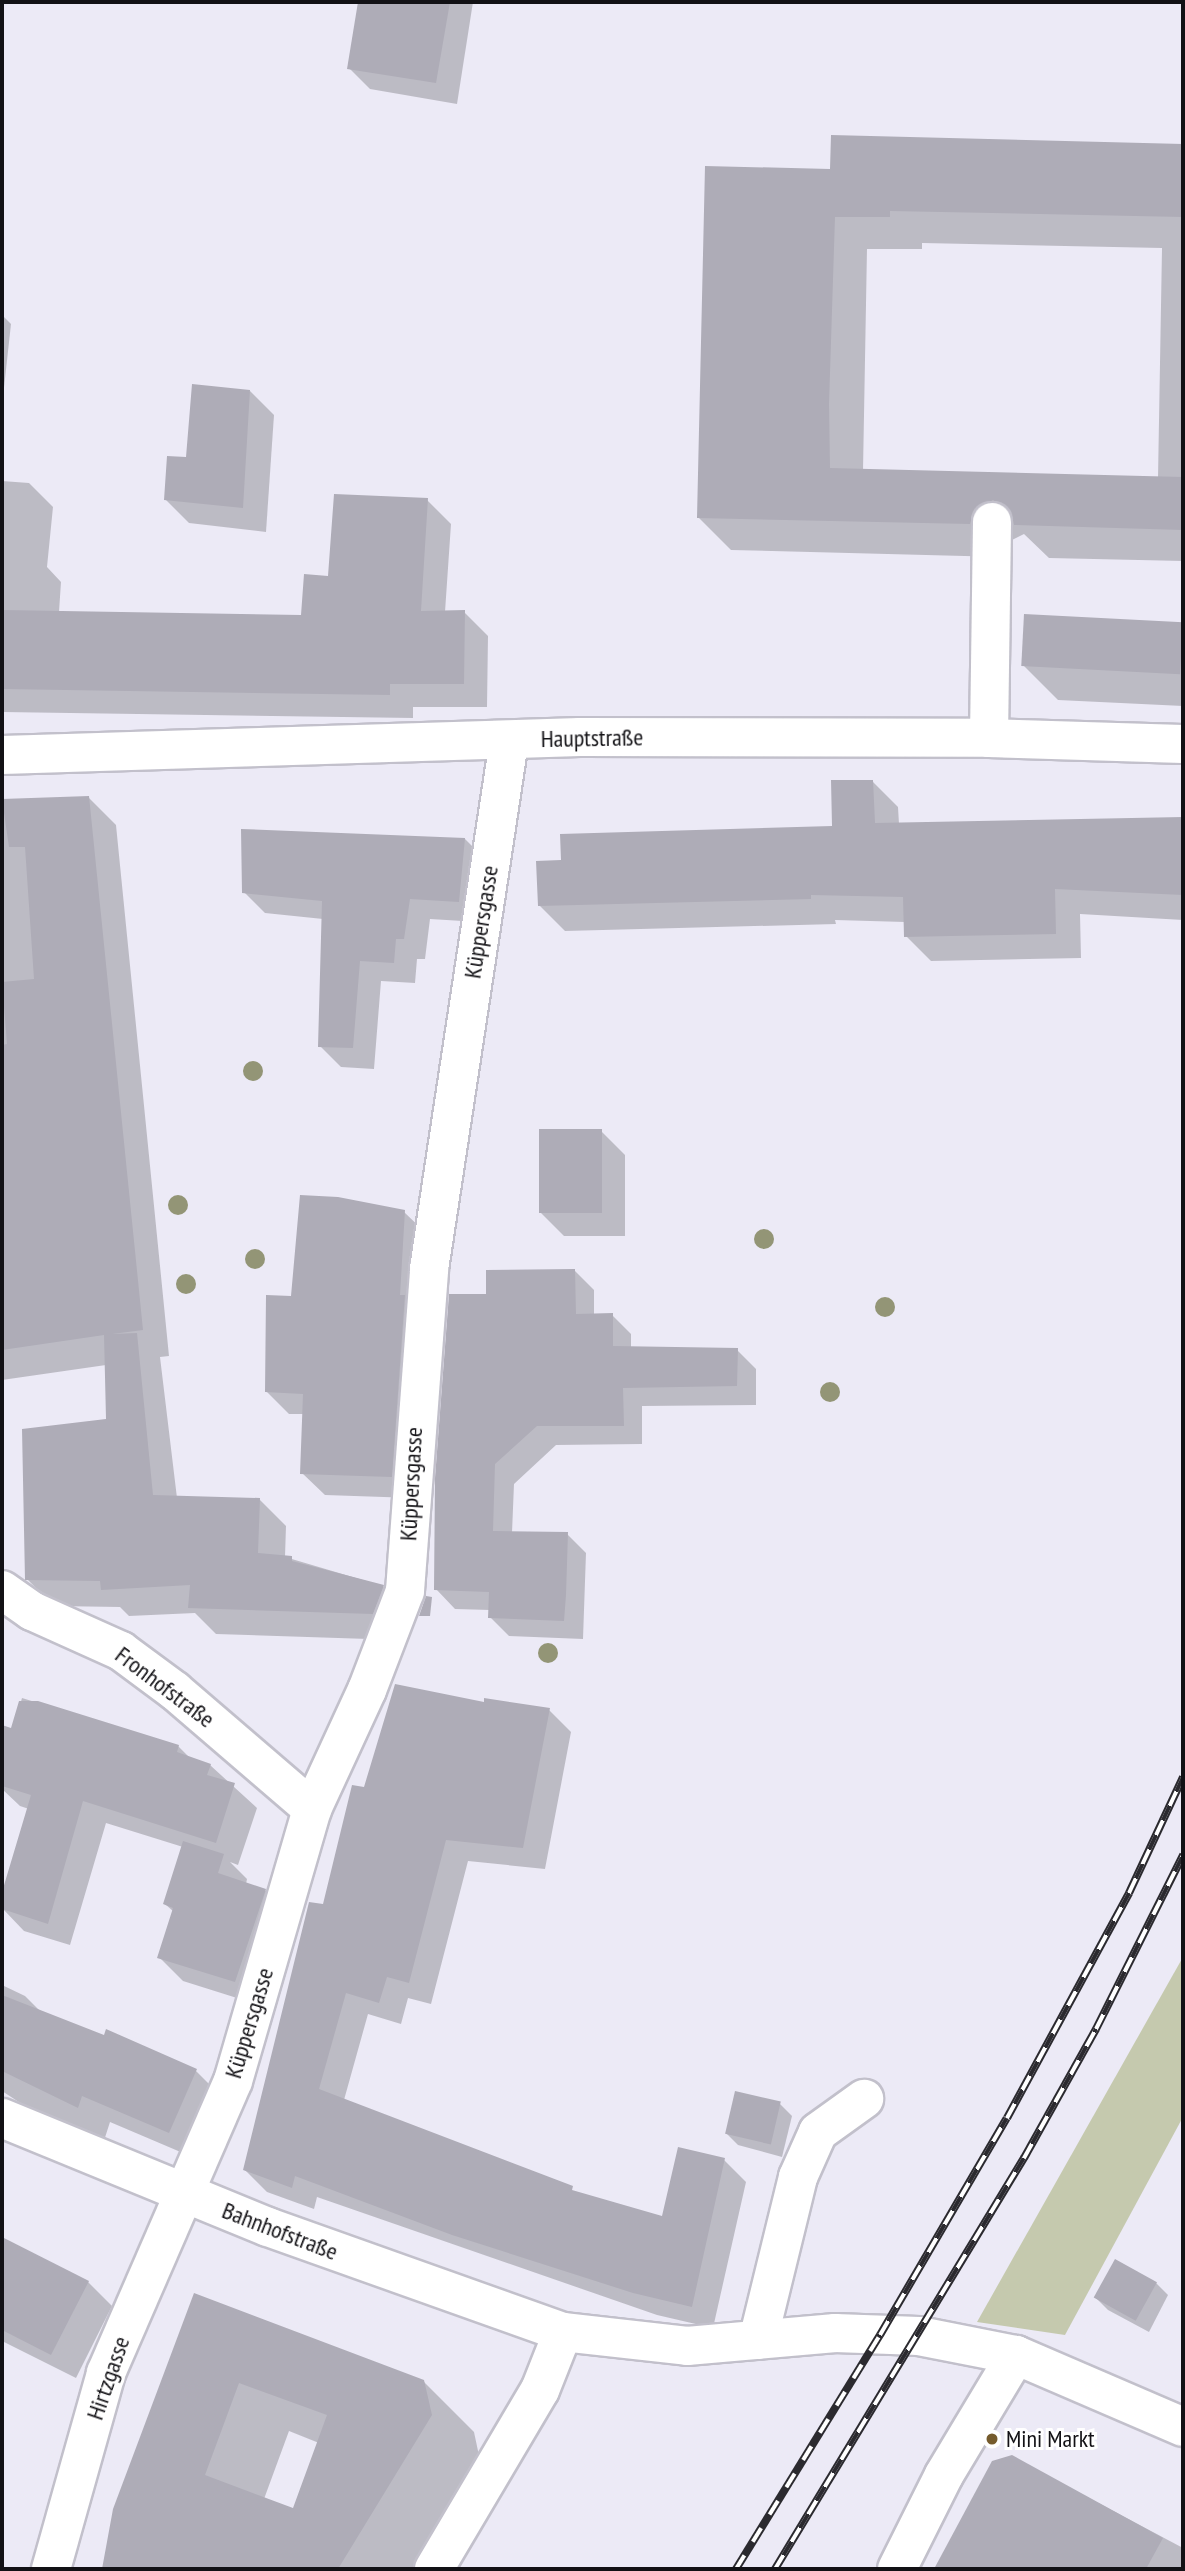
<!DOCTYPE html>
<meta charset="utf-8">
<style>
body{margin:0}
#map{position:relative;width:1185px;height:2571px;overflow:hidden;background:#eceaf6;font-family:"PT Sans Narrow",sans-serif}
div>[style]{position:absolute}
.green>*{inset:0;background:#c5c9ae}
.shadow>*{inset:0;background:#0003}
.building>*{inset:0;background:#aeacb7;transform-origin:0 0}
.roads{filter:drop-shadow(2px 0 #c2c0cb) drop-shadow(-2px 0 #c2c0cb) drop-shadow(0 2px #c2c0cb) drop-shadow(0 -2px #c2c0cb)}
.minor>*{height:38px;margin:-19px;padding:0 19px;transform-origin:19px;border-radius:19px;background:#fff}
.rail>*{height:8px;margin-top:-4px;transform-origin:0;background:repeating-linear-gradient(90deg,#fff 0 16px,#2b2a2f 0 32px);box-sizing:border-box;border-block:2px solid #2b2a2f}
.trees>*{width:20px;height:20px;margin:-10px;border-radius:50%;background:#939576}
.dots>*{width:19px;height:19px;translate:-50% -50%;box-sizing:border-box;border:4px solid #fff;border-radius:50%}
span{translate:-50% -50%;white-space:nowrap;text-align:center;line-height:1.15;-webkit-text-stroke:6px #fff;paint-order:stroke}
.street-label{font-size:24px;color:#121115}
.poi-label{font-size:24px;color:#121115}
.left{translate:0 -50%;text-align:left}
.frame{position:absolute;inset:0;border:4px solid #121115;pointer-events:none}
</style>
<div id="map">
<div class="green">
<div style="clip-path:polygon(1183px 1957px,1183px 2117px,1065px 2335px,977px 2322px)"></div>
</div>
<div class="shadow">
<div style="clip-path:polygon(359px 2px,473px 2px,457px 104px,370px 89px,349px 68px)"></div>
<div style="clip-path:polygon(evenodd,833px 137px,1183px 146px,1183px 561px,1049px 558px,1024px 534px,1006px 543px,1003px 557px,731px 550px,698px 517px,831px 171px,833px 137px,922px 243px,1162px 248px,1158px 478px,863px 471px,867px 249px,922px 249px,922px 243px)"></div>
<div style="clip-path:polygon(2px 315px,11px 324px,2px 406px)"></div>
<div style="clip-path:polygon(250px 391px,274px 415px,266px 532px,189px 523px,165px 499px,187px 459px)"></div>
<div style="clip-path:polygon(2px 481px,29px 483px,53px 507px,47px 567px,61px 582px,59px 612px,303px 617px,329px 578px,427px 500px,451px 524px,445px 612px,464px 612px,488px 636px,487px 707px,413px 707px,413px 718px,2px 712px)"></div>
<div style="clip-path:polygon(1026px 616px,1183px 624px,1183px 706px,1058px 700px,1024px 666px)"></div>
<div style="clip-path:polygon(873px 782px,898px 807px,899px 824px,1183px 819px,1183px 920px,1080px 914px,1081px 958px,931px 961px,906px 936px,905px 922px,835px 920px,836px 924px,565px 931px,539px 905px,562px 861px,834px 828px)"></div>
<div style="clip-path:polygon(89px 798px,116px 825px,169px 1356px,160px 1357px,177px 1498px,259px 1499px,286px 1526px,285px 1557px,383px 1586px,409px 1613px,399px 1640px,216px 1634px,195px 1613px,129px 1616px,120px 1607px,54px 1606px,27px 1579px,108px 1421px,106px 1365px,2px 1380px,2px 804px)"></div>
<div style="clip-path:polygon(465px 839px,486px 860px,479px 922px,430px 919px,425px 959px,417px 959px,415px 983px,381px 981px,374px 1069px,341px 1067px,320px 1046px,323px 919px,265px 913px,244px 892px)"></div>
<div style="clip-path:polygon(601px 1131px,625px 1155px,625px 1236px,564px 1236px,540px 1212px)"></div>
<div style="clip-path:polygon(404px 1212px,427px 1234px,413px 1498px,325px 1495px,302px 1473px,304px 1414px,289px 1414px,266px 1391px,293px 1298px)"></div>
<div style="clip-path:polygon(575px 1271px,594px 1290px,594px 1315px,612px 1315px,631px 1334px,631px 1348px,737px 1350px,756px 1369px,756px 1405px,642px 1406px,642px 1444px,556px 1445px,514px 1484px,512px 1533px,567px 1534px,586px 1553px,583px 1639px,509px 1636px,490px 1617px,490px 1610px,455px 1609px,436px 1589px,488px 1296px)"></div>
<div style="clip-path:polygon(22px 1698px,178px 1746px,190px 1758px,210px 1765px,257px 1808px,238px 1865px,230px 1862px,247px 1879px,246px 1884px,265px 1890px,289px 1914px,259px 2005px,183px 1981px,159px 1957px,174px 1912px,165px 1904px,183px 1847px,106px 1823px,70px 1945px,24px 1931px,2px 1908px,29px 1809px,20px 1806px,2px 1789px,2px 1767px)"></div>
<div style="clip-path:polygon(485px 1705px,549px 1710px,571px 1732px,545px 1869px,468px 1861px,431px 2004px,408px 1998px,401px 2024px,368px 2014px,344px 2100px,578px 2194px,663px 2219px,724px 2160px,746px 2182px,713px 2328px,657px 2315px,317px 2197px,314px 2209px,267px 2192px,245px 2170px,365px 1789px)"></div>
<div style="clip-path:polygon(2px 1985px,25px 1996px,42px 2013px,196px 2071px,223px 2098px,197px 2159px,110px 2122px,101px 2150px,75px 2139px,2px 2091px)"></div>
<div style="clip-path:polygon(780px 2104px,792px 2116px,782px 2157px,738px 2145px,726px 2133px)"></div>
<div style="clip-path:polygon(2px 2239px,88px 2282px,112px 2306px,76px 2378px,2px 2341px)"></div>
<div style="clip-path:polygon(1156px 2283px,1168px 2295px,1149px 2332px,1108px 2310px,1096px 2298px)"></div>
<div style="clip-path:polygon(evenodd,195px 2295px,423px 2381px,474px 2432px,481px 2465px,418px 2569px,103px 2569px,115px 2509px,195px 2295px,289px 2431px,319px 2443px,294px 2510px,264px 2499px,289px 2431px)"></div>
<div style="clip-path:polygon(1012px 2457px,1183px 2548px,1183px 2569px,936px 2569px,994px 2463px)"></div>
</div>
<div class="building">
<div style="clip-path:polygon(358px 2px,450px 2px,436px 83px,347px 69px)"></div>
<div style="clip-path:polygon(831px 135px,1183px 144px,1183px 217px,890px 211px,890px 217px,835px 217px,829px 404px,830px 468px,1183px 477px,1183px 530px,1014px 525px,1011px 511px,993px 500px,974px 510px,970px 524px,697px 518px,705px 166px,830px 169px)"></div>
<div style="clip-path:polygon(192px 384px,250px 390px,243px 508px,164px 500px,167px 456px,186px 457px)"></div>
<div style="clip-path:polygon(334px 494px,428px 498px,421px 611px,465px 610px,464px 684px,390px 684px,390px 695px,2px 689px,2px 610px,301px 615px,304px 574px,328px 576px)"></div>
<div style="left:1024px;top:614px;width:159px;height:52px;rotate:3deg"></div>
<div style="clip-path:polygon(831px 780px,873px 780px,875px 823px,1183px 817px,1183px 895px,1055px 889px,1056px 934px,951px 936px,904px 937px,903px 897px,811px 895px,811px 899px,538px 906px,536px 861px,561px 860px,560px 834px,832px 826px)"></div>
<div style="clip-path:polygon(89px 796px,143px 1330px,112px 1334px,137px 1333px,153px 1495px,260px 1498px,258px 1553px,292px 1556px,292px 1561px,384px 1585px,373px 1614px,188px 1608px,190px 1585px,101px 1590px,100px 1581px,25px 1580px,22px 1429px,106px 1419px,104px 1335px,2px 1350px,2px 1045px,7px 1044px,2px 982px,34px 979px,25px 847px,9px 847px,2px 799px)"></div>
<div style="clip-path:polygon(241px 829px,465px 838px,459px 902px,410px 899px,404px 939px,396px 939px,394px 963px,360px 961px,353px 1048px,318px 1047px,322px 901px,242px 893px)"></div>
<div style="left:539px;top:1129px;width:63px;height:84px"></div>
<div style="clip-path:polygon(300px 1195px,338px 1197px,405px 1210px,400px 1295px,405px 1295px,392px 1477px,300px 1474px,303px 1394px,265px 1392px,266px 1295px,291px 1296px)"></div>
<div style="clip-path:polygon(575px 1269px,576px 1314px,613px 1313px,613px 1346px,738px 1348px,737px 1386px,623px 1388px,624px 1426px,537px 1426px,495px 1464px,493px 1531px,568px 1532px,566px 1595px,564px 1621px,488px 1618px,489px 1592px,434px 1590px,435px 1478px,449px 1294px,486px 1294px,486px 1270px)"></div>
<div style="clip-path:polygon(426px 1596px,432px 1597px,430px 1616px,419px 1616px)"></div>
<div style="clip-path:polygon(395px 1684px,484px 1702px,484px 1698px,550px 1708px,523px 1848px,446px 1840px,409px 1983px,387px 1977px,379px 2003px,346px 1993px,319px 2089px,573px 2186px,572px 2190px,662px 2216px,678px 2147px,725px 2158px,692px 2307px,633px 2293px,452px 2235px,295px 2176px,292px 2188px,243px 2170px,309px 1902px,323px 1904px,352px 1785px,364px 1787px)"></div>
<div style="clip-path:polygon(19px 1701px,38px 1701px,179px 1745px,177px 1752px,211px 1764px,207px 1775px,235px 1783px,216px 1843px,83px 1801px,48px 1924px,2px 1909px,2px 1892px,31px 1795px,2px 1786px,2px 1725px,11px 1728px)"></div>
<div style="clip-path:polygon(183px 1841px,224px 1854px,218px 1873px,266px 1889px,235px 1982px,157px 1958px,173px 1908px,163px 1904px)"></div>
<div style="clip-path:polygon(2px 1995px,104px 2035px,106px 2029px,197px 2069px,169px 2133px,82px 2096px,78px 2108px,2px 2071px)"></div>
<div style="left:735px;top:2091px;width:47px;height:44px;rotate:13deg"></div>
<div style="clip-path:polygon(2px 2237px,89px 2281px,51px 2355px,2px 2330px)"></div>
<div style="left:1115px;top:2259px;width:48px;height:44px;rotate:29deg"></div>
<div style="clip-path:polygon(evenodd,194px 2293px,424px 2380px,432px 2415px,338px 2569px,102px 2569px,113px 2509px,194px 2293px,239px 2383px,327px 2415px,293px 2508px,205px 2475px,239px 2383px)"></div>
<div style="clip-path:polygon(1012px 2455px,1163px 2538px,1146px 2569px,934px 2569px,992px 2461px)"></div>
</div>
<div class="roads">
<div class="minor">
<div style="left:989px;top:738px;width:216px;rotate:-89.2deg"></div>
<div style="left:2px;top:755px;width:578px;rotate:-1.78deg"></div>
<div style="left:580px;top:737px;width:409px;rotate:0.1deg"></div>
<div style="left:989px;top:738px;width:194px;rotate:1.8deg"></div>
<div style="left:2px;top:1590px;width:37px;rotate:35deg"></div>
<div style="left:32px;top:1611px;width:98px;rotate:24.2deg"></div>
<div style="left:121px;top:1651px;width:67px;rotate:36.5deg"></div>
<div style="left:175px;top:1691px;width:181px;rotate:40.7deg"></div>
<div style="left:2px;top:2118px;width:287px;rotate:22.3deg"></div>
<div style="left:268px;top:2227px;width:313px;rotate:19.6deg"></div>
<div style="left:563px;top:2332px;width:125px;rotate:6.4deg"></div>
<div style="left:687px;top:2346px;width:149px;rotate:-5deg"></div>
<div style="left:835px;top:2333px;width:84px;rotate:2deg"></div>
<div style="left:919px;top:2336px;width:99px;rotate:11.1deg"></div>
<div style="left:1016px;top:2355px;width:182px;rotate:23.3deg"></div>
<div style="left:758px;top:2340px;width:168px;rotate:-76.2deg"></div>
<div style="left:798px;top:2177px;width:49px;rotate:-66deg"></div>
<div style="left:818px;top:2132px;width:57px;rotate:-35.7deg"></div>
<div style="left:51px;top:2569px;width:204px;rotate:-74.3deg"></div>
<div style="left:106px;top:2373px;width:318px;rotate:-66.5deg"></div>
<div style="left:233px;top:2081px;width:283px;rotate:-73.8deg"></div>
<div style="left:312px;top:1809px;width:131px;rotate:-65.2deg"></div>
<div style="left:367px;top:1690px;width:106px;rotate:-69deg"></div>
<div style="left:405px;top:1591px;width:323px;rotate:-85.7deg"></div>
<div style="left:429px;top:1269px;width:534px;rotate:-81.38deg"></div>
<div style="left:434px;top:2569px;width:208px;rotate:-59.4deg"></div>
<div style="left:540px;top:2390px;width:62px;rotate:-68.4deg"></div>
<div style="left:897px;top:2569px;width:105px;rotate:-63.4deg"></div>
<div style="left:944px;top:2475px;width:140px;rotate:-59deg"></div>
</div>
</div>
<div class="rail">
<div style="left:736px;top:2569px;width:275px;rotate:-58.4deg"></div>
<div style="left:880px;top:2335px;width:251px;rotate:-59.7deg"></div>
<div style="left:1007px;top:2118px;width:256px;rotate:-61.5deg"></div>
<div style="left:1129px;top:1893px;width:128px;rotate:-65deg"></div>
<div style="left:775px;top:2569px;width:481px;rotate:-58.8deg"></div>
<div style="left:1024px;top:2158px;width:148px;rotate:-60.8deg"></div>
<div style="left:1096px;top:2029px;width:195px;rotate:-63.4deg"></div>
</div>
<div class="trees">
<div style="left:253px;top:1071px"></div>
<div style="left:178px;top:1205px"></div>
<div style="left:764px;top:1239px"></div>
<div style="left:255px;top:1259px"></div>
<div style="left:186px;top:1284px"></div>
<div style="left:885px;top:1307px"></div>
<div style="left:830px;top:1392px"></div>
<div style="left:548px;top:1653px"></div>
</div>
<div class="dots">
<div style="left:992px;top:2439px;background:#755b2d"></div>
</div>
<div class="street-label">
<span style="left:592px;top:738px;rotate:-1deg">Hauptstraße</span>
<span style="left:481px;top:922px;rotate:-81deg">Küppersgasse</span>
<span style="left:411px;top:1484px;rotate:-87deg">Küppersgasse</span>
<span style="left:165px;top:1687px;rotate:37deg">Fronhofstraße</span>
<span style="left:249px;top:2023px;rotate:-73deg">Küppersgasse</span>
<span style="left:280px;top:2231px;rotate:21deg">Bahnhofstraße</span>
<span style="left:108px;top:2378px;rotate:-71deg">Hirtzgasse</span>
</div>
<div class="poi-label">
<span class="left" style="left:1006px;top:2439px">Mini Markt</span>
</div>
<div class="frame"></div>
</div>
